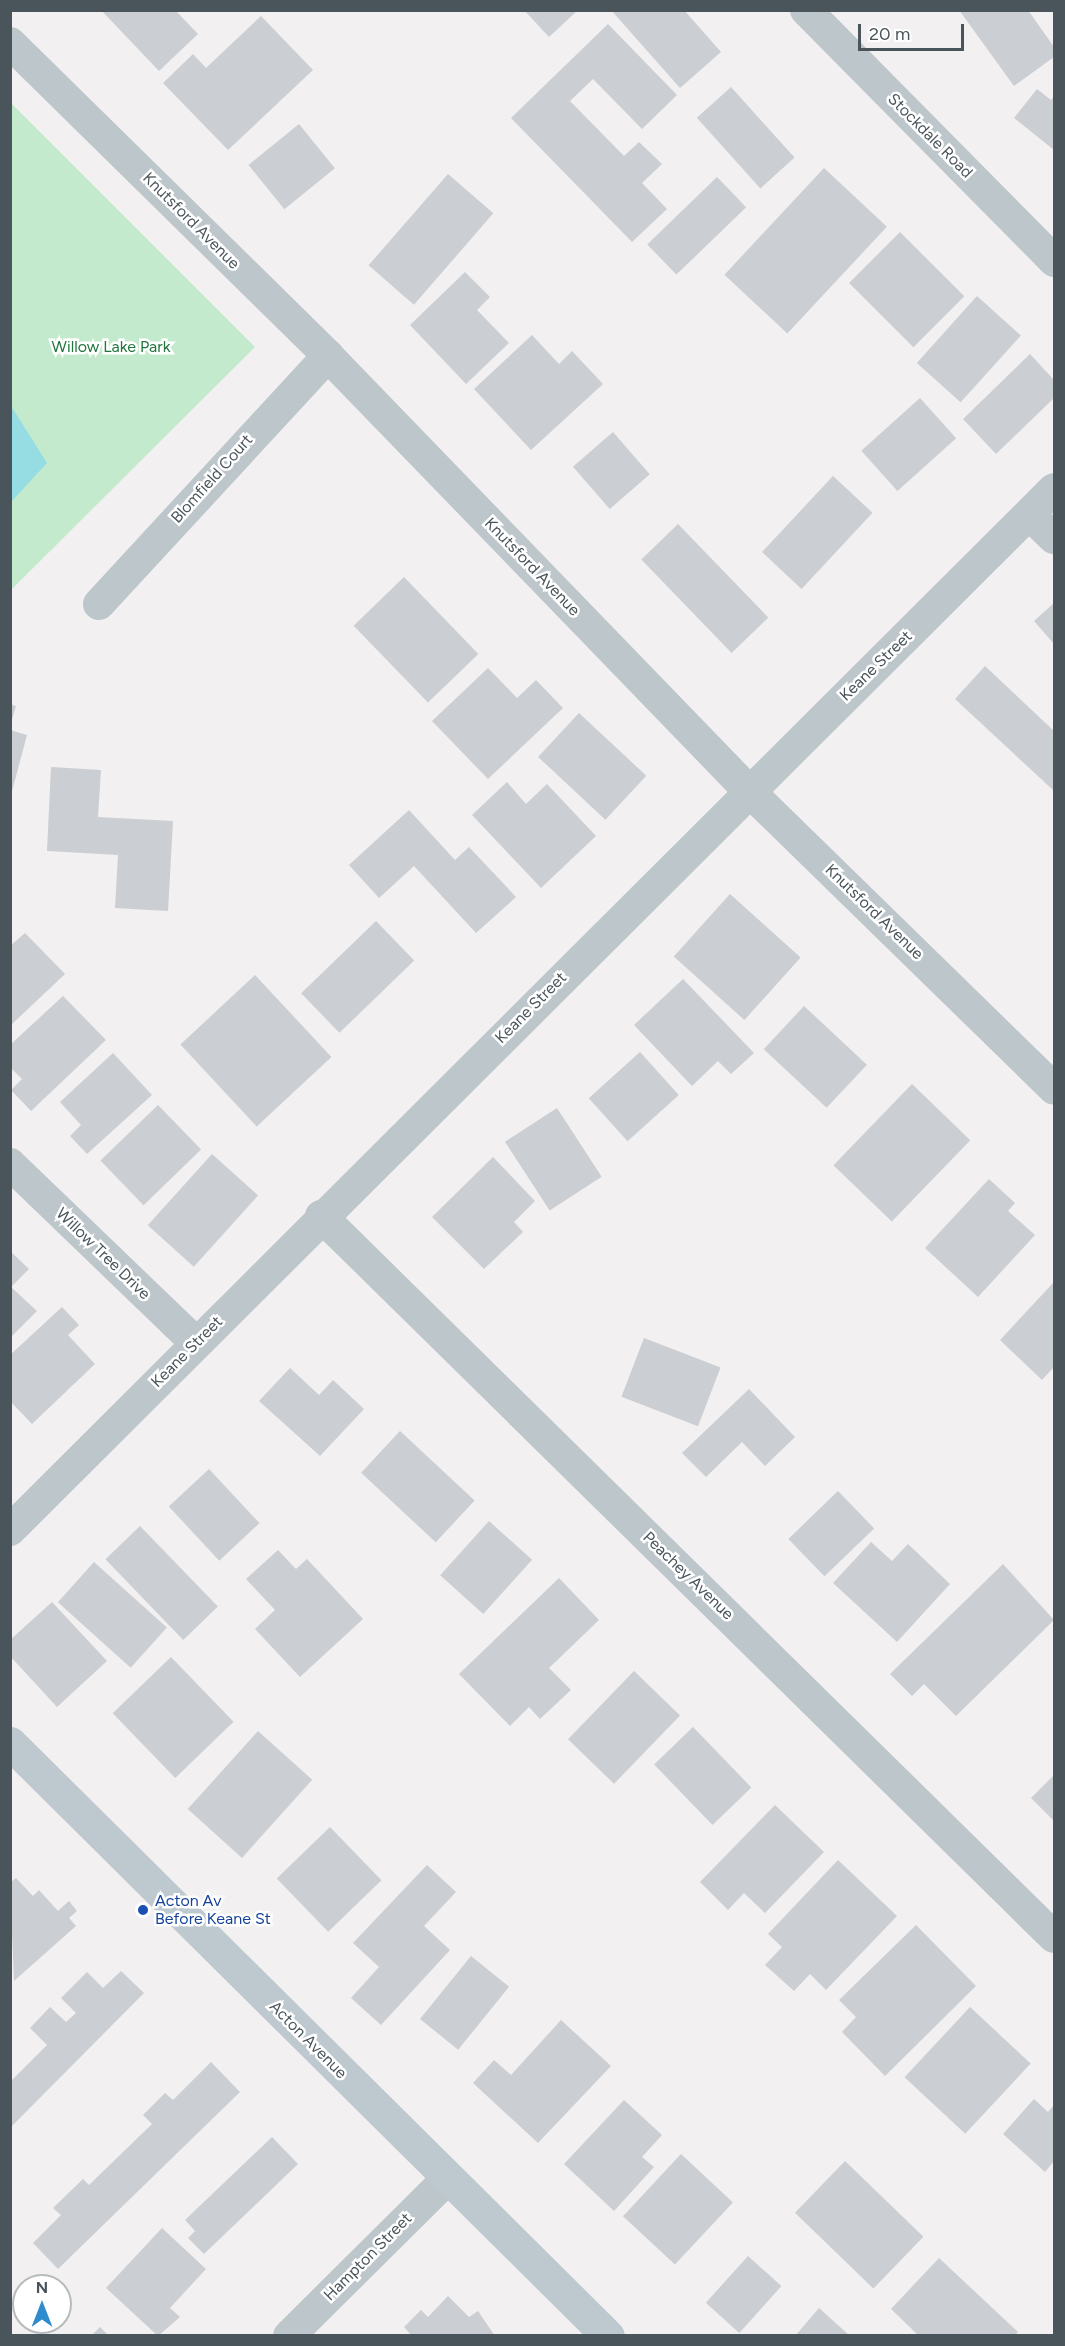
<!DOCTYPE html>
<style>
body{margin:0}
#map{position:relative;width:1065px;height:2346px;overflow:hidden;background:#f2f0f0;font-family:Figtree,sans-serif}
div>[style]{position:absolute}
.green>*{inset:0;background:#c3eacd}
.water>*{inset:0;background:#95dde2}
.building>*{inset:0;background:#cbced2;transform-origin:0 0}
.street>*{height:32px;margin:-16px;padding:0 16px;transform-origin:16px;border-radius:16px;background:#bdc6cb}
.secondary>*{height:33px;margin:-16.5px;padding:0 16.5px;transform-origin:16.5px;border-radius:16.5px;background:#bec8cf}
.dots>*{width:16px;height:16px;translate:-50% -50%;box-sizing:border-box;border:3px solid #fff;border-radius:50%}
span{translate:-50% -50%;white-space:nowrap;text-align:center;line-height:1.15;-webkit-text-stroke:5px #fff;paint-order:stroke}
.street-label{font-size:16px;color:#4a555b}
.park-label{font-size:16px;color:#22753f}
.transit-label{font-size:16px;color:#164399}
.left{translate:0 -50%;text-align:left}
.frame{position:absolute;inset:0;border:12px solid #4a555b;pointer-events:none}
.north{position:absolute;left:12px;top:2274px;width:60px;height:60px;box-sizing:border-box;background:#fff;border:2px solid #b7bbbd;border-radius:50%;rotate:0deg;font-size:16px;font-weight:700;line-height:24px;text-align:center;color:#4a555b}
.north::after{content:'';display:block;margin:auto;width:21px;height:27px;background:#2e8bce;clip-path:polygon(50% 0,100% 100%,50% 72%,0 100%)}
.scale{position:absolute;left:858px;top:24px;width:106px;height:27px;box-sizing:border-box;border:3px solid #4a555b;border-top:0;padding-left:8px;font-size:18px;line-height:21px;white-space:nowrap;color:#4a555b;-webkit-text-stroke:4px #fff;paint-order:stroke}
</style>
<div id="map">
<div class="green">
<div style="clip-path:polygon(11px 103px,255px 347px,11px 590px)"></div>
</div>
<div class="water">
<div style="clip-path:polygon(11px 406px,47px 463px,11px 502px,10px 502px)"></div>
</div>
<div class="building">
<div style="clip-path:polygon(101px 10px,175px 10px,198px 34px,159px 71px)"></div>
<div style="clip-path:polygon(524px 10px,578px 10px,549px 37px)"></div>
<div style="clip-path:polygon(611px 10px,684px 10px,721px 52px,680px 88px)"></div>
<div style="clip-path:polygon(959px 10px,1028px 10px,1054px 47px,1054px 57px,1014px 86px)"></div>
<div style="clip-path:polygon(261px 16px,313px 70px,228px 150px,163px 83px,193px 54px,206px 68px)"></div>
<div style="clip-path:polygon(608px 24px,677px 95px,642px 129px,593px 79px,570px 101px,624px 156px,639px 142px,662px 164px,642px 183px,667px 209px,632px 242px,511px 118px)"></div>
<div style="left:731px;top:87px;width:95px;height:46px;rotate:48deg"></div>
<div style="clip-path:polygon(1037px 89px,1051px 100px,1054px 96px,1054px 150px,1014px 118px)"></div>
<div style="left:299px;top:124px;width:57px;height:65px;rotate:51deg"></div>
<div style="left:824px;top:168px;width:86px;height:146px;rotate:43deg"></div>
<div style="left:448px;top:174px;width:60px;height:121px;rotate:41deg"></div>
<div style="left:717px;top:177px;width:42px;height:97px;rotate:46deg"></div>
<div style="left:900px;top:232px;width:91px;height:72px;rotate:45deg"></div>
<div style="clip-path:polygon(465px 272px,490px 297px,477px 310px,509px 343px,466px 384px,410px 325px)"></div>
<div style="left:977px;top:296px;width:59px;height:90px;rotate:42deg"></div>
<div style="clip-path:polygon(532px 335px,559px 364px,572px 351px,603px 384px,531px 450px,474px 389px)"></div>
<div style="clip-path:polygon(1030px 354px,1054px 380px,1054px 398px,996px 454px,963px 419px)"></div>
<div style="left:920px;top:398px;width:54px;height:79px;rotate:48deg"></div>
<div style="left:613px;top:432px;width:56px;height:53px;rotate:49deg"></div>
<div style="left:833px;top:476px;width:54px;height:104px;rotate:43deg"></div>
<div style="left:678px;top:524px;width:130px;height:51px;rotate:46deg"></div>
<div style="left:404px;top:577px;width:107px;height:70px;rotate:46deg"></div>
<div style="clip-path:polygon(1054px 603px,1054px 644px,1034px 621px)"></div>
<div style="clip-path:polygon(985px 666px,1054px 731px,1054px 791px,955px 699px)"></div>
<div style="clip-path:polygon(488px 668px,517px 698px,536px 680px,563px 708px,488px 779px,432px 721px)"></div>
<div style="clip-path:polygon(10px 704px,16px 706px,11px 723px,10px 723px)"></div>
<div style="left:579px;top:713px;width:92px;height:60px;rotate:43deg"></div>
<div style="clip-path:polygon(10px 730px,27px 735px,11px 795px,10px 795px)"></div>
<div style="clip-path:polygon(51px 767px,101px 770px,98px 817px,173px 821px,168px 911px,115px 908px,118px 855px,47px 851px)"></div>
<div style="clip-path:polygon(507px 782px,526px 804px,547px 784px,596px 836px,541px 888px,472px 815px)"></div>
<div style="clip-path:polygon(409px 810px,455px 860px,469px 847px,516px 897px,476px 933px,414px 866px,379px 898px,349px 865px)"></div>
<div style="left:730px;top:894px;width:95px;height:84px;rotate:42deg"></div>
<div style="left:376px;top:921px;width:55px;height:104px;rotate:46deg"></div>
<div style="clip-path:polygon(25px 933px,65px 974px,10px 1026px,10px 946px)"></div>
<div style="left:255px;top:975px;width:112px;height:102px;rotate:47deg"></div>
<div style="clip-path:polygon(683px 979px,754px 1053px,731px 1074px,718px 1061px,692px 1086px,634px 1025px)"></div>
<div style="clip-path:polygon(63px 996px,106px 1040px,31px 1111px,11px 1090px,22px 1079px,10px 1067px,10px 1045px)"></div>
<div style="left:804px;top:1006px;width:86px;height:59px;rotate:43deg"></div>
<div style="left:640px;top:1052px;width:58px;height:69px;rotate:48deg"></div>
<div style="clip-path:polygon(113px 1053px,152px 1095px,87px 1154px,70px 1136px,81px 1125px,60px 1102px)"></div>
<div style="left:912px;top:1084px;width:81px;height:113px;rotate:44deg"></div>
<div style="left:158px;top:1105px;width:62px;height:80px;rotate:46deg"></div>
<div style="left:557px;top:1108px;width:82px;height:62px;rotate:57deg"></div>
<div style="left:212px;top:1154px;width:62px;height:96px;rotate:42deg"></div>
<div style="clip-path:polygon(493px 1157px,535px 1201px,514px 1222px,523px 1232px,484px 1269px,432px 1217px)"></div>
<div style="clip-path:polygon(989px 1179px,1015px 1203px,1008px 1211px,1035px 1235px,978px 1297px,925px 1248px)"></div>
<div style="clip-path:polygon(10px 1251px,29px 1269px,11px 1287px,37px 1311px,10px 1338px)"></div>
<div style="clip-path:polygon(1054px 1282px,1054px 1367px,1042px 1380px,1000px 1340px)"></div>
<div style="clip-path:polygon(62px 1307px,79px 1325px,68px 1335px,95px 1364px,32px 1424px,10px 1401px,10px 1355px)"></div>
<div style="left:644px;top:1338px;width:82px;height:63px;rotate:21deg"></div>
<div style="clip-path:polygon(290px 1368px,319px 1395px,333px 1380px,364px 1409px,320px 1456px,259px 1401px)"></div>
<div style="clip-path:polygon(749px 1389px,795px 1437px,765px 1466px,742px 1442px,706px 1477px,682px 1453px)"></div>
<div style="left:400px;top:1431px;width:102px;height:57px;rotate:43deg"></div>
<div style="left:209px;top:1469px;width:74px;height:55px;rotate:47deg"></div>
<div style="left:838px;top:1491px;width:52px;height:69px;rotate:46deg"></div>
<div style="left:489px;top:1521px;width:58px;height:73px;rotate:42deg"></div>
<div style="left:140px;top:1526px;width:112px;height:48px;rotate:46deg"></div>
<div style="clip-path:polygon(871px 1542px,892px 1561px,908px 1544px,950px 1584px,897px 1642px,833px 1583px)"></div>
<div style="clip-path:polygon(278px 1550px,296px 1569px,307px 1559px,363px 1619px,300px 1677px,255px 1629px,275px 1610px,246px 1579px)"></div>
<div style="left:94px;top:1562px;width:98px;height:54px;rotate:42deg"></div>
<div style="clip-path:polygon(1003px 1564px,1054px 1620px,956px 1716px,924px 1684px,912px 1696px,890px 1674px)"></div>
<div style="clip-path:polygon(559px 1578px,599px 1620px,549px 1668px,571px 1690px,540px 1719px,529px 1707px,510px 1726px,459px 1674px)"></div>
<div style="clip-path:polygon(52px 1602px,107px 1661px,57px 1707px,10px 1656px,10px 1640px)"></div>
<div style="left:171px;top:1657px;width:90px;height:81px;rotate:46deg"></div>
<div style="left:634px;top:1671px;width:64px;height:95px;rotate:44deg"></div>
<div style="left:693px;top:1727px;width:84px;height:54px;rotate:46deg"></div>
<div style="left:258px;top:1731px;width:73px;height:105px;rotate:42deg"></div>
<div style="clip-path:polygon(1054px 1775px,1054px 1821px,1031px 1798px)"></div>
<div style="clip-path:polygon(775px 1805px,824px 1852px,765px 1913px,744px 1893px,728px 1910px,700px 1882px)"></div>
<div style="left:330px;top:1827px;width:74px;height:74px;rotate:46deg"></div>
<div style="clip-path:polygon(838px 1860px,897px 1916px,826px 1990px,810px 1974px,794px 1991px,765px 1965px,782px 1947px,768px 1934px)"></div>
<div style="clip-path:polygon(427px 1865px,456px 1892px,424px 1926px,450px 1950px,381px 2025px,351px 1998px,379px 1967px,353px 1943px)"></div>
<div style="clip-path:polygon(16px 1878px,33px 1896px,39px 1890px,58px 1911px,69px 1901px,77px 1911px,69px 1918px,76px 1926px,14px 1981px,10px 1883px)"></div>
<div style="clip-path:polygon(916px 1925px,976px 1986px,885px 2076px,842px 2032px,856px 2017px,839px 2000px)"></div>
<div style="left:471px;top:1956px;width:49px;height:81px;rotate:39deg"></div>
<div style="clip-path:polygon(121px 1971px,144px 1993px,10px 2128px,10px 2082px,47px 2045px,30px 2028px,50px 2007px,66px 2022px,76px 2013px,61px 1998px,87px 1972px,103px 1988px)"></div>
<div style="left:970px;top:2007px;width:83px;height:96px;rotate:43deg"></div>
<div style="clip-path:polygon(561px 2020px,611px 2066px,538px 2143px,473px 2083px,494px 2060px,511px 2075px)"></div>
<div style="clip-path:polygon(211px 2062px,240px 2092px,58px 2269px,33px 2243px,61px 2215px,53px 2208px,83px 2179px,89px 2185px,152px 2124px,143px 2115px,165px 2093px,173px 2100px)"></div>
<div style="clip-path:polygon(1034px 2099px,1048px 2112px,1054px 2105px,1054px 2161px,1045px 2172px,1003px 2134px)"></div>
<div style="clip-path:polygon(624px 2100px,662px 2135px,642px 2157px,654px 2167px,614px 2211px,564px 2164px)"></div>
<div style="clip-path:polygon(272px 2137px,298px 2164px,204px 2254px,188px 2238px,195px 2231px,185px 2220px)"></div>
<div style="left:681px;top:2154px;width:71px;height:85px;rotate:43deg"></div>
<div style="left:845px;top:2161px;width:109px;height:72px;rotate:44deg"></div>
<div style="clip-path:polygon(162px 2228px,206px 2269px,170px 2308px,180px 2317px,158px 2336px,106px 2288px)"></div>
<div style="left:748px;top:2256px;width:45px;height:63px;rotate:42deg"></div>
<div style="clip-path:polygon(939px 2258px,1018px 2332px,1014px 2336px,919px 2336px,891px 2309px)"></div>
<div style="clip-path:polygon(448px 2296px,469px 2317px,478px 2311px,495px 2336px,412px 2336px,404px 2327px,421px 2310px,428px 2317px)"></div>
<div style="clip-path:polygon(819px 2308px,850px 2336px,795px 2336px)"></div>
<div style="clip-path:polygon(100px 2327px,109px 2336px,91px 2336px)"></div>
</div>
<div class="street">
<div style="left:806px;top:10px;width:353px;rotate:45.3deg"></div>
<div style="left:10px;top:43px;width:446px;rotate:44.5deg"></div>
<div style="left:328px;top:356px;width:605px;rotate:45.94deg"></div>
<div style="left:749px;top:791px;width:426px;rotate:44.3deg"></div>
<div style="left:1030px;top:515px;width:33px;rotate:44deg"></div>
<div style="left:99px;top:604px;width:338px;rotate:-47.3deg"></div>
<div style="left:10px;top:1164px;width:258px;rotate:43.9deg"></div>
<div style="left:321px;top:1216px;width:1028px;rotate:44.53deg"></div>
<div style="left:10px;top:1530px;width:1474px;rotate:-44.92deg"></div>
<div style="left:289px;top:2336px;width:223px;rotate:-44.8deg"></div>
</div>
<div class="secondary">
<div style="left:10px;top:1743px;width:842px;rotate:44.76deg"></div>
</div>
<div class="dots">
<div style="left:143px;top:1910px;background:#1a4fb4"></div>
</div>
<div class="street-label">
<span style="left:930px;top:136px;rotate:45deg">Stockdale Road</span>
<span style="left:191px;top:221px;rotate:45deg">Knutsford Avenue</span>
<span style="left:212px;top:479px;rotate:-48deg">Blomfield Court</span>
<span style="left:532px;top:567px;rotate:46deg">Knutsford Avenue</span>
<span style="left:876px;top:666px;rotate:-44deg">Keane Street</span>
<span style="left:874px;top:912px;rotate:44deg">Knutsford Avenue</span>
<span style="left:531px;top:1008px;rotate:-45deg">Keane Street</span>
<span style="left:103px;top:1254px;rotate:44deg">Willow Tree Drive</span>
<span style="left:187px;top:1352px;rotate:-45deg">Keane Street</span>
<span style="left:688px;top:1576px;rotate:44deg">Peachey Avenue</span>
<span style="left:308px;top:2040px;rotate:45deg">Acton Avenue</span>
<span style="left:368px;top:2257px;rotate:-45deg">Hampton Street</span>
</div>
<div class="park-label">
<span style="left:111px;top:347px">Willow Lake Park</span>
</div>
<div class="transit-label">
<span class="left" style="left:155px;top:1910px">Acton Av<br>Before Keane St</span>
</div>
<div class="frame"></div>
<div class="north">N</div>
<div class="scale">20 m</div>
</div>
